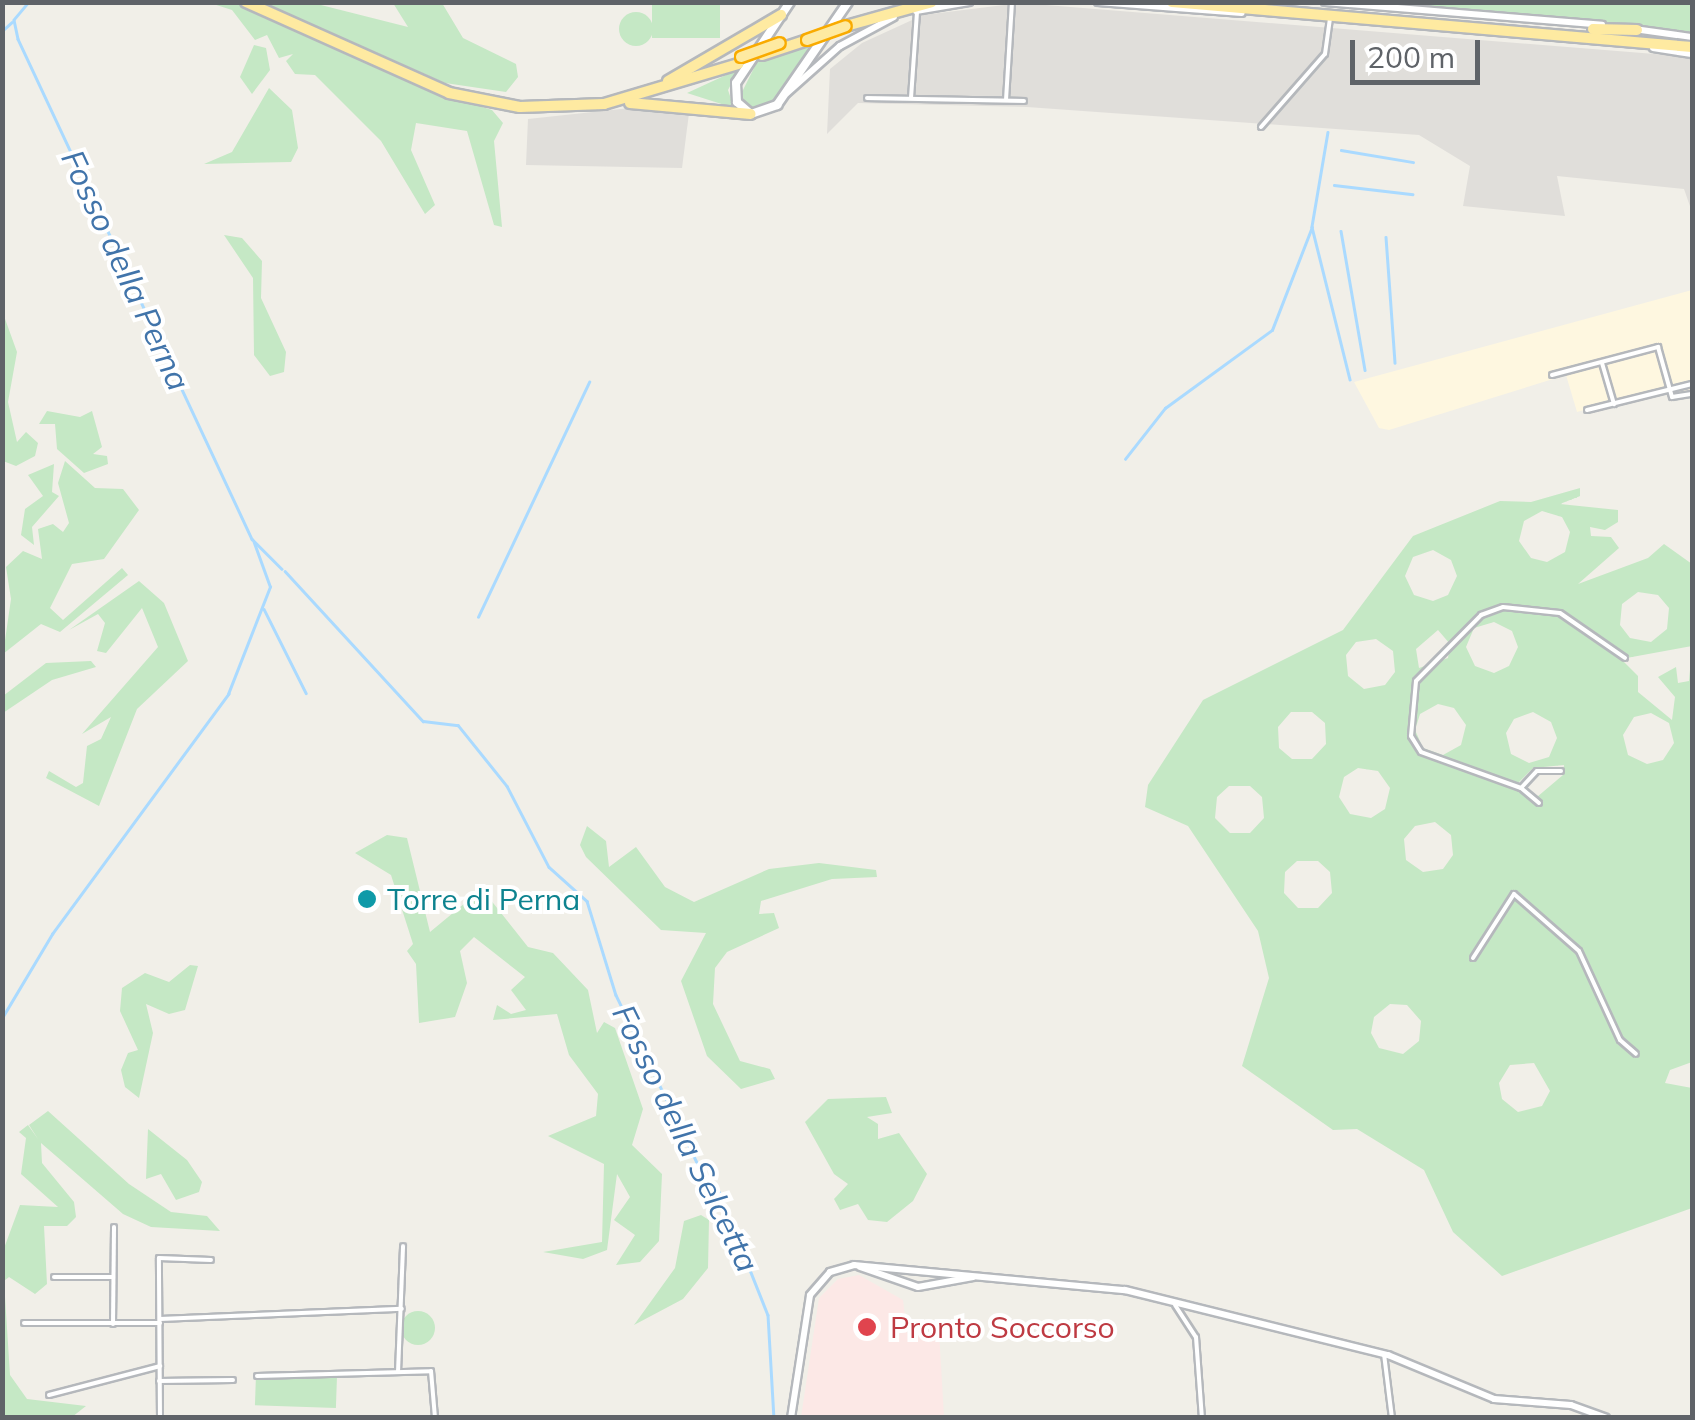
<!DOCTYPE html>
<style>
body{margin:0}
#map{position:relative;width:1695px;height:1420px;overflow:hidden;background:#f1efe8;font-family:Mulish,sans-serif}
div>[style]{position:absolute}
.commercial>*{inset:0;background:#fef7e0}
.industrial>*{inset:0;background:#e0deda}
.medical>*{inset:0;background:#fce8e6}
.green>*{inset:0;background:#c5e8c5;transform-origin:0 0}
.round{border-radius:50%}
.stream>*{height:2.5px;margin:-1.25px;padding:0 1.25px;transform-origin:1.25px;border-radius:1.25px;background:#aadaff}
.roads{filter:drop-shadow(2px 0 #b5b8bc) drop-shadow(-2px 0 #b5b8bc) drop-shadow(0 2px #b5b8bc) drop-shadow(0 -2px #b5b8bc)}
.minor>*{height:4px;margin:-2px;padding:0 2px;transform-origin:2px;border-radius:2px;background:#fff}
.tertiary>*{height:6px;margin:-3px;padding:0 3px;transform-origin:3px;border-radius:3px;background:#fff}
.secondary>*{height:8px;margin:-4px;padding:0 4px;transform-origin:4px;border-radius:4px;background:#fff}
.trunk>*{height:10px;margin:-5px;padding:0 5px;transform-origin:5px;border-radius:5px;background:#feeaa1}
.bridges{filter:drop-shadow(2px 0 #f9ab00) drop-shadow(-2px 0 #f9ab00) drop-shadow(0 2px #f9ab00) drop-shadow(0 -2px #f9ab00)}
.trunk-bridge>*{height:10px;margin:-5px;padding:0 5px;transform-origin:5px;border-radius:5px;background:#feeaa1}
.dots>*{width:28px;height:28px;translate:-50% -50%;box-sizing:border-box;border:5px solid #fff;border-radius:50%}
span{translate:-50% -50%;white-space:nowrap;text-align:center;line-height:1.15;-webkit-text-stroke:8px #fff;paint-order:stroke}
.culture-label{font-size:30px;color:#0d838f}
.left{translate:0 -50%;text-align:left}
.health-label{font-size:30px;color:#be3a42}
.water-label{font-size:32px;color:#4174aa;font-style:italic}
.frame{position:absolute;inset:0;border:5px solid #5f6368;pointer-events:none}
.scale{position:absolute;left:1350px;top:40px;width:130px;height:45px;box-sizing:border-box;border:5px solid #5f6368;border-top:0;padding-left:12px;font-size:30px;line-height:35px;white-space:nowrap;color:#5f6368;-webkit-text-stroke:8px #fff;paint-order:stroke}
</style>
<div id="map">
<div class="commercial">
<div style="clip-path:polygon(1692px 290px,1692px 389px,1677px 394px,1671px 385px,1577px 412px,1566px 375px,1389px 430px,1379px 428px,1354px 382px)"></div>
</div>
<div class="industrial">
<div style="clip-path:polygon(1021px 3px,1692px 57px,1692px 212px,1684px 189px,1557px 176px,1565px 216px,1463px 206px,1470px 166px,1419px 135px,1027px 107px,858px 103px,827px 134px,830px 69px,862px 43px,923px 15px)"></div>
<div style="clip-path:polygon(630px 108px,689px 113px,682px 168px,526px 165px,528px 119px)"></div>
</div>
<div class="medical">
<div style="clip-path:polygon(859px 1275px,903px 1300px,907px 1333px,939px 1331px,944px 1417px,801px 1417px,819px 1298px,838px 1279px)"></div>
</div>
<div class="green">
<div style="clip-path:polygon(210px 3px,237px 3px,434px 92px,492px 110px,503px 123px,494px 141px,502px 227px,494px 225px,467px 131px,416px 123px,411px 150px,435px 205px,425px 214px,381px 141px,315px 75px,295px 74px,286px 61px,293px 54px,279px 58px,267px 35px,255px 40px,232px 10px)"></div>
<div style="clip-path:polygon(264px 3px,313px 3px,408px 27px,393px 3px,442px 3px,463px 38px,516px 64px,518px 77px,506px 92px,445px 83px)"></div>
<div style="left:652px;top:3px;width:68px;height:35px"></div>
<div style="clip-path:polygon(1371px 3px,1692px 3px,1692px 33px,1506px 12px)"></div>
<div class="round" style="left:619px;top:12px;width:34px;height:34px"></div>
<div style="clip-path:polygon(814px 43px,771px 106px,751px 111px,739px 98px,757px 62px)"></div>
<div style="clip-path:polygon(254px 45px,266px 48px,270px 70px,252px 94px,240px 77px)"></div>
<div style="clip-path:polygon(739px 69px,728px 90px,734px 108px,687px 93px)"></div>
<div style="clip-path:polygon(269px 88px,292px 110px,298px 148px,291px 162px,204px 164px,232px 152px)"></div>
<div style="clip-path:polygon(224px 235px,242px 238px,262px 261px,261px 298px,286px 352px,284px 372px,270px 376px,254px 355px,253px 278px)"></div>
<div style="clip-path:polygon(4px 316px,17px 352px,8px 402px,17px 442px,26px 432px,38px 443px,35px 456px,16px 466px,3px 461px)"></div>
<div style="clip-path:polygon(47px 411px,80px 417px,92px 411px,102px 447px,93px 454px,107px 456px,108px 464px,84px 473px,57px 449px,55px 424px,39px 424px)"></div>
<div style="clip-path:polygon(65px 461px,95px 488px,123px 489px,139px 510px,104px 559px,72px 564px,50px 608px,63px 620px,122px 568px,128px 575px,60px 632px,41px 624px,3px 654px,11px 599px,6px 567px,23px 551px,42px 559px,38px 529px,53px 524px,63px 532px,69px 523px,58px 483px)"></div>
<div style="clip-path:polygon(54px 464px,52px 492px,59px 496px,32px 527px,34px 545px,21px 535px,25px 509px,43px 496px,28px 475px)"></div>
<div style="clip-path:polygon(evenodd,1580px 488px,1580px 496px,1560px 504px,1618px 510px,1618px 522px,1605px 530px,1590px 527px,1591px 536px,1611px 537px,1619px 548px,1578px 584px,1648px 558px,1664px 544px,1692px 564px,1692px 646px,1621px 659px,1638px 676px,1638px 692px,1672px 720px,1675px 697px,1658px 677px,1676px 667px,1678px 683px,1689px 681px,1692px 647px,1692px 1062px,1670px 1070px,1665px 1083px,1692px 1088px,1692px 1208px,1502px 1276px,1453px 1232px,1424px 1170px,1357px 1129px,1333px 1130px,1242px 1066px,1269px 978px,1258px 931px,1188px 826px,1145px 807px,1148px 785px,1203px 700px,1343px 630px,1413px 536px,1500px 501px,1531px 502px,1580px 488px,1542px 511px,1562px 517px,1570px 532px,1565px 552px,1547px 562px,1531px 558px,1519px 541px,1524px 521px,1542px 511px,1580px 488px,1433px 550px,1451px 560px,1457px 576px,1448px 595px,1433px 601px,1414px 595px,1405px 576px,1413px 557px,1433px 550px,1580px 488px,1638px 592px,1658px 595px,1669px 608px,1667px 629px,1651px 642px,1630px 638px,1620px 625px,1622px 604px,1638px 592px,1580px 488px,1494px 622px,1512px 631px,1518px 647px,1509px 666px,1494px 673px,1475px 666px,1466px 647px,1474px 628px,1494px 622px,1580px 488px,1438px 630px,1450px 644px,1448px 658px,1419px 668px,1416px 649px,1438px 630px,1580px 488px,1376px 639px,1393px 651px,1395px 672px,1385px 685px,1364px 689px,1348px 676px,1346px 655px,1356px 642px,1376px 639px,1580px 488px,1438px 704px,1454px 708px,1466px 725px,1461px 745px,1443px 755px,1423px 748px,1415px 730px,1420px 714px,1438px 704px,1580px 488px,1291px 712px,1312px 712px,1325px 723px,1326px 744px,1312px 759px,1292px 759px,1279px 748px,1278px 727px,1291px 712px,1580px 488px,1533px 712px,1551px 722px,1557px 738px,1549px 757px,1529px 763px,1511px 754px,1506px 733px,1514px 719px,1533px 712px,1580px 488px,1651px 713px,1669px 723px,1674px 743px,1663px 760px,1647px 764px,1628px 755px,1623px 735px,1634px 717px,1651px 713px,1580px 488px,1564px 765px,1563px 775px,1537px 797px,1519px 792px,1517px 784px,1533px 768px,1564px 765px,1580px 488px,1358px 768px,1378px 771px,1390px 788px,1385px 809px,1371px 818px,1350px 814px,1339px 797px,1344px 777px,1358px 768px,1580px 488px,1229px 786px,1250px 786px,1262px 797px,1264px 818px,1250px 833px,1230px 833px,1215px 818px,1217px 797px,1229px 786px,1580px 488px,1435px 822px,1451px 835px,1453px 855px,1443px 869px,1423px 872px,1406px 860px,1404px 839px,1415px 826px,1435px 822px,1580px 488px,1297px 861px,1318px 861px,1330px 872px,1332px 893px,1318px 908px,1298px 908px,1284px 893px,1285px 872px,1297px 861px,1580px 488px,1390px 1004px,1407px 1005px,1421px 1021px,1419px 1041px,1403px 1054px,1379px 1048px,1371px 1033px,1374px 1017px,1390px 1004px,1580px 488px,1534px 1063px,1550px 1091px,1542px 1106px,1518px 1112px,1502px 1099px,1499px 1083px,1510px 1065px,1534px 1063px)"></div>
<div style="clip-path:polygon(139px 581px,164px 603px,188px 661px,137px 709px,99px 806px,46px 778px,49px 771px,76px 787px,83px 783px,87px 746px,101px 739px,111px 717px,82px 734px,158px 647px,142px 608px,106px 653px,97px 651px,105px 623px,98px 614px,69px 630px)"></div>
<div style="clip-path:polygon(91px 661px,96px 667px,52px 680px,3px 713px,3px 696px,46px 663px)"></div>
<div style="clip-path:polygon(587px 826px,606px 841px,609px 867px,636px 847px,665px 887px,694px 902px,769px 869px,819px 863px,876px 870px,877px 877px,832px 879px,761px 901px,759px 914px,774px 913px,779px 928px,727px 952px,715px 968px,713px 1004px,740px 1061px,770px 1069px,775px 1079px,741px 1089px,707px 1056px,681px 981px,706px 933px,661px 930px,586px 857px,580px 845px)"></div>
<div style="clip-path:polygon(387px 835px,407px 838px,430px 932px,482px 889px,528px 947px,553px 953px,588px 990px,597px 1033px,604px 1022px,615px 1028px,643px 1109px,632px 1145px,662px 1174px,659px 1241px,640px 1262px,616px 1265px,635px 1235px,614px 1220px,630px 1197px,617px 1174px,607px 1250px,583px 1259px,543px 1252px,602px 1242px,604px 1164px,548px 1136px,596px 1116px,598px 1094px,569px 1055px,557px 1014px,493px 1020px,497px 1005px,511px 1014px,526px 1010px,511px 990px,525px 977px,474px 937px,460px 951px,467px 983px,455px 1017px,419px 1023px,416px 964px,407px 951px,413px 944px,391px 875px,355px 853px)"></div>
<div style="clip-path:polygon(190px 965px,198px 966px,185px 1010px,169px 1014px,146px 1004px,153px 1033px,139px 1098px,125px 1087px,121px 1070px,128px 1053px,138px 1050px,120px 1011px,122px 988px,145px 973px,169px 982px)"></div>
<div style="clip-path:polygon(886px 1097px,892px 1113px,867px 1117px,878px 1124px,878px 1139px,899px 1133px,927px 1174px,913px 1201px,887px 1222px,868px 1220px,858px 1204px,840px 1210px,834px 1199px,848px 1184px,834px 1174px,805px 1122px,828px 1099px)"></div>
<div style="clip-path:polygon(48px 1111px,129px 1184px,171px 1212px,207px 1216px,220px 1231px,151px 1227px,123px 1214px,41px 1143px,42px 1163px,74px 1202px,76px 1217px,67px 1226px,44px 1226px,47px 1284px,35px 1294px,9px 1277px,4px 1281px,10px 1375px,27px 1399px,86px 1406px,72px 1417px,3px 1417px,3px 1251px,20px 1205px,58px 1207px,21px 1174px,26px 1138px,19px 1132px,28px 1125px,38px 1139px,29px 1125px)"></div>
<div style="clip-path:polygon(148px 1129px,187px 1160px,202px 1182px,199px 1192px,176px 1200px,161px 1174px,146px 1179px)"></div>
<div style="clip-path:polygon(701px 1215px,709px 1220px,708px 1268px,683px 1299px,634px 1325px,675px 1268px,684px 1221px)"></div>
<div class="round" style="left:401px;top:1311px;width:34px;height:34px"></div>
<div style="left:337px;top:1376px;width:32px;height:81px;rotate:92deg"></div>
</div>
<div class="stream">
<div style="left:29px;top:2px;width:23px;rotate:130deg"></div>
<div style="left:14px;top:20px;width:19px;rotate:78deg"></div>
<div style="left:18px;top:39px;width:552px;rotate:64.92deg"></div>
<div style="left:252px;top:539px;width:42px;rotate:45deg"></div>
<div style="left:2px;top:31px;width:13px;rotate:-42deg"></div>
<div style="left:1328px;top:132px;width:96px;rotate:99.6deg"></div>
<div style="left:1312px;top:227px;width:157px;rotate:76deg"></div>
<div style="left:1341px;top:150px;width:73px;rotate:9.5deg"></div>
<div style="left:1334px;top:185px;width:79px;rotate:6.6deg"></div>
<div style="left:1341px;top:231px;width:141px;rotate:80.2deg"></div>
<div style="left:1386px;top:237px;width:126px;rotate:85.9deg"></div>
<div style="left:1125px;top:459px;width:65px;rotate:-51.9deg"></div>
<div style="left:1165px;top:408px;width:132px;rotate:-36.1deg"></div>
<div style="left:1272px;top:330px;width:110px;rotate:-68.8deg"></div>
<div style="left:285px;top:571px;width:204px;rotate:47.4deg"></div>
<div style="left:423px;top:721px;width:35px;rotate:7deg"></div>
<div style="left:458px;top:725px;width:78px;rotate:51.2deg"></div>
<div style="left:507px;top:786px;width:91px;rotate:62.6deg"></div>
<div style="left:549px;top:867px;width:51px;rotate:41.8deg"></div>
<div style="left:587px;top:901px;width:98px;rotate:72.9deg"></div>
<div style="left:616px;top:995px;width:202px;rotate:64.2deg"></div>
<div style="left:704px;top:1177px;width:21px;rotate:45deg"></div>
<div style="left:719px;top:1192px;width:132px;rotate:68.3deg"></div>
<div style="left:768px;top:1315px;width:103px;rotate:86.7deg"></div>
<div style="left:264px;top:609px;width:94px;rotate:63.4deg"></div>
<div style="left:478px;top:617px;width:260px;rotate:-64.7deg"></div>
<div style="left:2px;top:1018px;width:98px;rotate:-59.2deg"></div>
<div style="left:52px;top:934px;width:298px;rotate:-53.7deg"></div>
<div style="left:228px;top:694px;width:115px;rotate:-68.6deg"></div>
<div style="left:270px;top:587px;width:47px;rotate:-110deg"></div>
</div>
<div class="roads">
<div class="minor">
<div style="left:867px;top:98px;width:157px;rotate:1.1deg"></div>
<div style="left:911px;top:98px;width:85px;rotate:-86deg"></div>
<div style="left:1006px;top:100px;width:98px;rotate:-86.5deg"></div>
<div style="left:1261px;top:127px;width:97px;rotate:-48.8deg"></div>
<div style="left:1325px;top:54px;width:35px;rotate:-82deg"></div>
<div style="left:1602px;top:363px;width:43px;rotate:73.7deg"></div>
<div style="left:1552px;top:375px;width:110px;rotate:-14.8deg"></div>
<div style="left:1658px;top:347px;width:52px;rotate:74.4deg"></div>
<div style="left:1672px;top:397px;width:20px;rotate:-9deg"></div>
<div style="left:1587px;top:410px;width:108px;rotate:-13.9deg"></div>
<div style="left:1521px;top:788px;width:23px;rotate:-47deg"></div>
<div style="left:1537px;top:771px;width:24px"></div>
<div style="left:1539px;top:803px;width:23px;rotate:-140deg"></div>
<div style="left:1521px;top:788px;width:106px;rotate:-160.2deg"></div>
<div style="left:1421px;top:752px;width:19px;rotate:-122deg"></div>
<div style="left:1411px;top:736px;width:55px;rotate:-84.8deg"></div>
<div style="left:1416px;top:681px;width:93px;rotate:-45.4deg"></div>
<div style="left:1481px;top:615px;width:23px;rotate:-20deg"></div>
<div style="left:1503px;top:607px;width:57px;rotate:6deg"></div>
<div style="left:1560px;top:613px;width:79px;rotate:34.7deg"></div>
<div style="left:1473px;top:958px;width:76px;rotate:-57.4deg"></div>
<div style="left:1514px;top:894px;width:86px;rotate:41.2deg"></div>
<div style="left:1579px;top:951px;width:98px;rotate:65.3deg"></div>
<div style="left:1620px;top:1040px;width:21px;rotate:41deg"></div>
<div style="left:54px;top:1277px;width:59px"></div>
<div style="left:1175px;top:1305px;width:38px;rotate:57deg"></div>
<div style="left:1196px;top:1337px;width:81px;rotate:85.8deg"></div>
<div style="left:160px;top:1319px;width:242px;rotate:-2.4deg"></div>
<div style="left:24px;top:1323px;width:136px"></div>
<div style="left:113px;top:1324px;width:97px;rotate:-89.4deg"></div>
<div style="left:1384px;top:1354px;width:64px;rotate:82.9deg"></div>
<div style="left:398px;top:1372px;width:126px;rotate:-87.7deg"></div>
<div style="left:257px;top:1376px;width:174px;rotate:-1.6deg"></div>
<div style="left:431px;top:1371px;width:47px;rotate:85.1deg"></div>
<div style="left:159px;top:1381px;width:74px;rotate:-0.8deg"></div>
<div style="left:49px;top:1395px;width:115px;rotate:-14.6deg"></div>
<div style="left:160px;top:1418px;width:160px;rotate:-90.4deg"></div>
<div style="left:159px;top:1258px;width:52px;rotate:2.2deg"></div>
</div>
<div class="tertiary">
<div style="left:1098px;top:2px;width:144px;rotate:4.4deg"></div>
<div style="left:1325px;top:2px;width:278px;rotate:4.7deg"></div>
<div style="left:916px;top:11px;width:54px;rotate:-9.6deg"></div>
<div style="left:1634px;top:29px;width:59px;rotate:7.9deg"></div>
<div style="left:1653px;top:48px;width:39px;rotate:9deg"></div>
<div style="left:787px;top:93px;width:71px;rotate:-41.6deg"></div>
<div style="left:840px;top:46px;width:61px;rotate:-28.2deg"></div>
<div style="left:860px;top:1267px;width:61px;rotate:19deg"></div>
<div style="left:918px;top:1287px;width:56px;rotate:-10.3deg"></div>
<div style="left:791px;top:1418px;width:124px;rotate:-81.2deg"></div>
<div style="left:810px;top:1295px;width:30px;rotate:-49deg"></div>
<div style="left:830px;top:1272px;width:25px;rotate:-16deg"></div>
<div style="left:854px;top:1265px;width:272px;rotate:5.3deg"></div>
<div style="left:1125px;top:1290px;width:271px;rotate:13.9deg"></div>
<div style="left:1388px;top:1355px;width:115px;rotate:22.5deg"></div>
<div style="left:1494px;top:1399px;width:77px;rotate:4.5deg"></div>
<div style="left:1571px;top:1405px;width:37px;rotate:20deg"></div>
</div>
<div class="secondary">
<div style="left:790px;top:2px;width:97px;rotate:123.7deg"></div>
<div style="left:736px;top:83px;width:19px;rotate:87deg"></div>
<div style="left:737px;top:102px;width:18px;rotate:41deg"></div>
<div style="left:751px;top:114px;width:28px;rotate:-19deg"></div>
<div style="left:777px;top:105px;width:125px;rotate:-55.4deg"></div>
</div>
<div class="trunk">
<div style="left:246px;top:2px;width:222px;rotate:24.1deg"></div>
<div style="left:449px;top:93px;width:72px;rotate:11.2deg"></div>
<div style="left:520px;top:107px;width:84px;rotate:-2deg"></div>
<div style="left:604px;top:104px;width:140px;rotate:-16.6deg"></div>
<div style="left:1172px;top:2px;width:522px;rotate:4.95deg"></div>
<div style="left:846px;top:26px;width:89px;rotate:-15.6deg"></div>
<div style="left:1593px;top:29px;width:44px;rotate:1.3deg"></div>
<div style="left:762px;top:55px;width:47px;rotate:-18.4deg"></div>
<div style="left:668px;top:81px;width:131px;rotate:-30.3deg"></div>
<div style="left:630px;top:103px;width:121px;rotate:5.2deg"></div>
</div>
</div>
<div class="bridges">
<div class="trunk-bridge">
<div style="left:807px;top:40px;width:41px;rotate:-19.7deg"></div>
<div style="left:741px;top:57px;width:41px;rotate:-19.7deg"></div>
</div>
</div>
<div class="dots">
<div style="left:367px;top:899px;background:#0f9aa8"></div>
<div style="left:867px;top:1327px;background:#e0444e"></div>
</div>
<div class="culture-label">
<span class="left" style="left:387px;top:899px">Torre di Perna</span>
</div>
<div class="health-label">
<span class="left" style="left:890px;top:1327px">Pronto Soccorso</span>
</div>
<div class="water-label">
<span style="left:126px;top:270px;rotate:65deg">Fosso della Perna</span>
<span style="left:686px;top:1138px;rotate:64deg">Fosso della Selcetta</span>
</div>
<div class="frame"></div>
<div class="scale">200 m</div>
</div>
